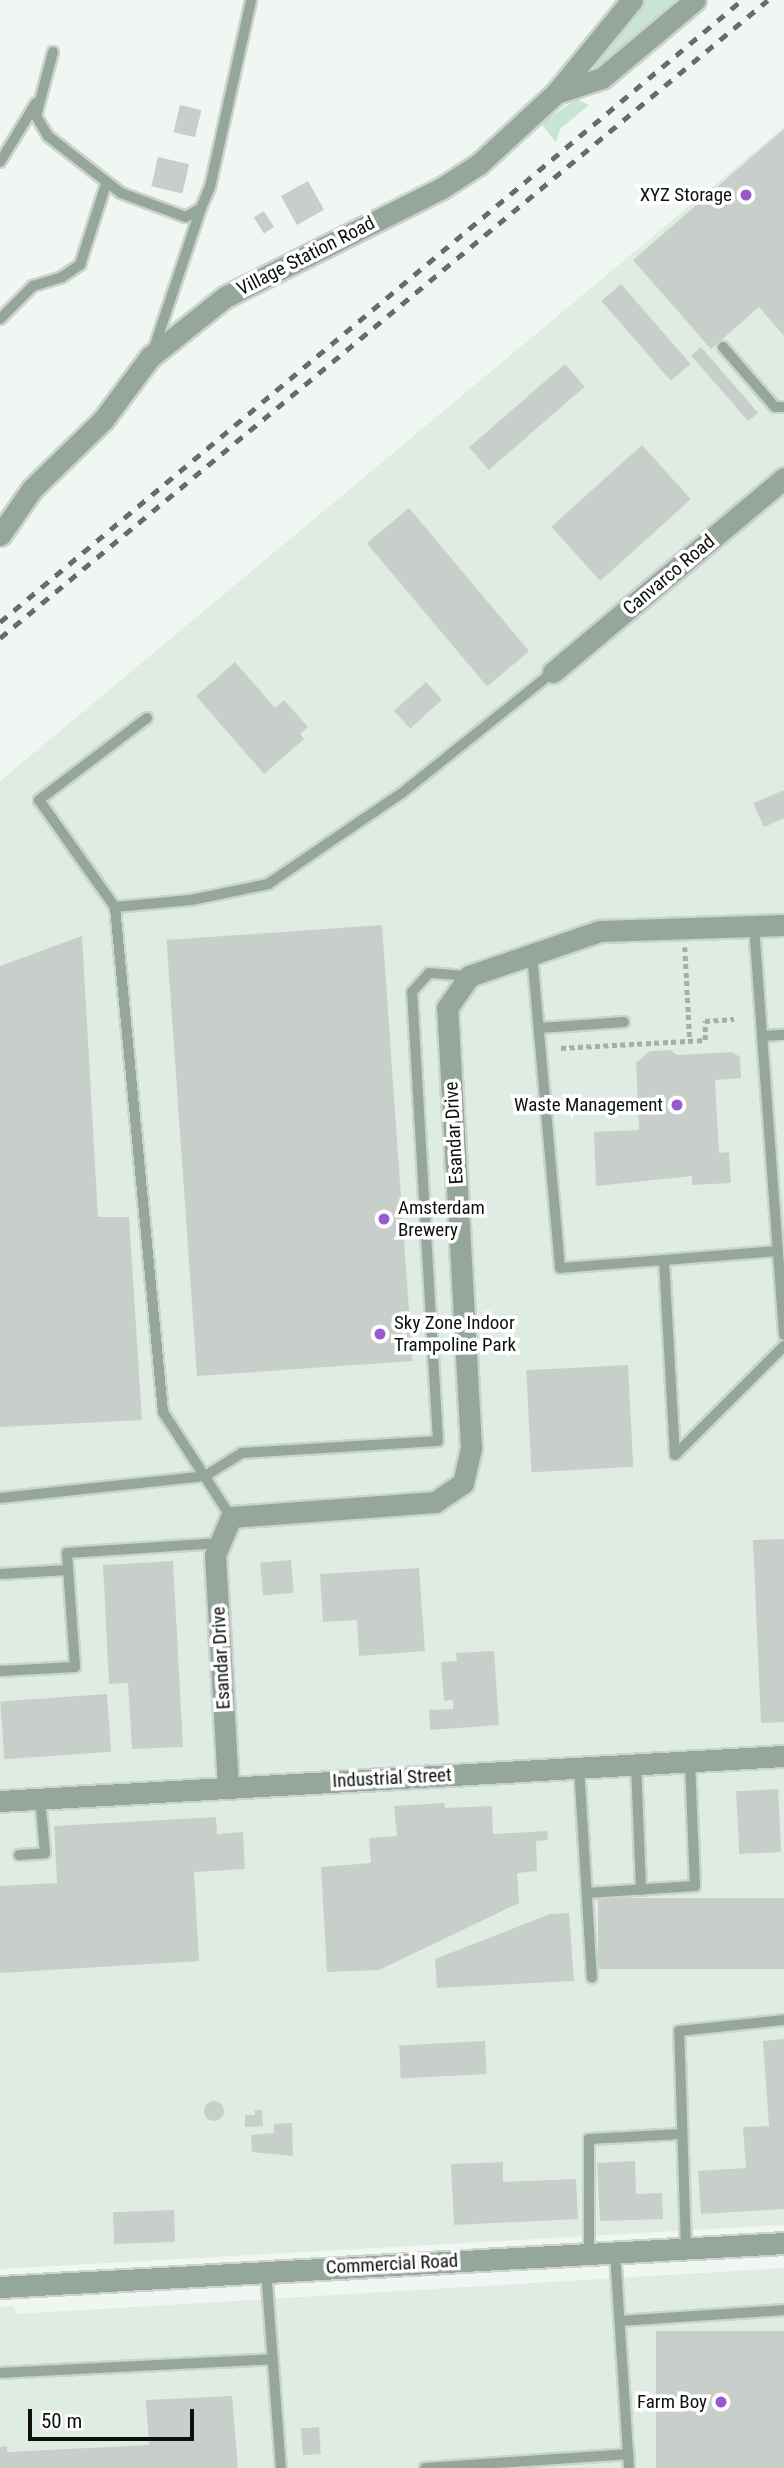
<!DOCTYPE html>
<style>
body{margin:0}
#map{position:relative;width:784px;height:2468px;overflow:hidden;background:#f0f7f2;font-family:"Roboto Condensed",sans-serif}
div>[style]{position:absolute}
.built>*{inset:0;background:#deece3}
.green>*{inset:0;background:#c7e5d2}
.building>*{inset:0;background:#c8cfca;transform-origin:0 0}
.round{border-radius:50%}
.path>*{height:4.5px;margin-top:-2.25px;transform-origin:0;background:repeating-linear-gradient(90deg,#a7ada9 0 5px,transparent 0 8.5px)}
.roads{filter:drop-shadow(2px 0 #ccd2ce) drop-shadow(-2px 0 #ccd2ce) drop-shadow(0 2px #ccd2ce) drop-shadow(0 -2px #ccd2ce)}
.service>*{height:10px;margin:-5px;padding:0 5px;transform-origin:5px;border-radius:5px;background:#95a79b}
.minor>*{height:21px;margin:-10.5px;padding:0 10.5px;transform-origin:10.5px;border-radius:10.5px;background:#95a79b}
.rail>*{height:5px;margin-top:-2.5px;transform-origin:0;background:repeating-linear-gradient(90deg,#686c69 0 9px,transparent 0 18px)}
.dots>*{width:19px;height:19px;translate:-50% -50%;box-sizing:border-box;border:4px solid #fff;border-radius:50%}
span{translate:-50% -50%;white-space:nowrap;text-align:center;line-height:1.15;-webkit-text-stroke:7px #fff;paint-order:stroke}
.poi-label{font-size:19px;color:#0d100e}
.right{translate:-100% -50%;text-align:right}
.left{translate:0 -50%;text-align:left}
.street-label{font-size:19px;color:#0d100e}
.scale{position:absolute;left:28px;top:2409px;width:166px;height:32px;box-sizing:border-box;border:4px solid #0d100e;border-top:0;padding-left:9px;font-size:21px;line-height:24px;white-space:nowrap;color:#0d100e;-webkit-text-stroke:5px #fff;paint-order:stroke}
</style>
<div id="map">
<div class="built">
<div style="clip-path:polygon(784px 127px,784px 2225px,0 2269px,0 781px)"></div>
<div style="clip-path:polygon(784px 2268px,784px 2468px,0 2468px,0 2307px,14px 2306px,16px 2314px)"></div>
</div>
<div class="green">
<div style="clip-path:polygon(645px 0,682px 0,593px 70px,592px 64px)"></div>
<div style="clip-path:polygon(576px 99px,589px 105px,560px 129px,556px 142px,541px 124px)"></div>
</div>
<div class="building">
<div style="left:180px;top:105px;width:22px;height:28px;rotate:13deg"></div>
<div style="clip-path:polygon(784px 129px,784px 336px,759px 307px,711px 349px,633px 260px)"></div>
<div style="left:158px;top:157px;width:32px;height:30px;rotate:13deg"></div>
<div style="left:308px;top:181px;width:33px;height:31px;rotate:61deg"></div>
<div style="left:264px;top:211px;width:19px;height:12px;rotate:58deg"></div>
<div style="left:621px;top:284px;width:106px;height:26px;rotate:49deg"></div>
<div style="left:701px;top:347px;width:87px;height:13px;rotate:49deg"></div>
<div style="left:565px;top:364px;width:30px;height:127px;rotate:49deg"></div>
<div style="left:642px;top:445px;width:73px;height:122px;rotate:48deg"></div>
<div style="left:409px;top:508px;width:187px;height:55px;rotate:50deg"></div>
<div style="clip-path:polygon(235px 662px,275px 708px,284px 700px,308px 727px,300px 734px,304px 739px,264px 774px,196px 696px)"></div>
<div style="left:426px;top:682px;width:24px;height:43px;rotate:48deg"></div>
<div style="clip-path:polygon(784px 790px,784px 818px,764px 827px,753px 803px)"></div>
<div style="left:382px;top:925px;width:437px;height:216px;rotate:86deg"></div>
<div style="clip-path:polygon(82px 936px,98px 1217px,129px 1217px,142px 1420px,0 1427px,0 966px)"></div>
<div style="clip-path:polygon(670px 1050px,677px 1055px,732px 1052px,740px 1057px,741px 1078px,715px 1080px,719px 1153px,729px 1152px,731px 1183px,692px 1185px,692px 1176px,596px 1186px,594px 1132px,639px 1130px,636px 1063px,650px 1051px)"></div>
<div style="left:628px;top:1365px;width:102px;height:102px;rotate:87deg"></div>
<div style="clip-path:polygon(784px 1539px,784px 1722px,761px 1723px,753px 1540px)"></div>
<div style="left:291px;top:1560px;width:33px;height:31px;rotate:85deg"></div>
<div style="clip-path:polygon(173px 1561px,183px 1747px,132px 1749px,128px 1683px,109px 1684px,103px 1565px)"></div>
<div style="clip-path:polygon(419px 1568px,425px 1651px,359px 1656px,357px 1620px,323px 1622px,320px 1574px)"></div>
<div style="clip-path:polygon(494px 1651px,499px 1725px,430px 1730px,429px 1710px,453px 1709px,453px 1700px,444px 1701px,441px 1662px,457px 1661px,456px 1653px)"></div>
<div style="left:107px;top:1694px;width:58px;height:107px;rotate:86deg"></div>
<div style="left:778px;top:1789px;width:63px;height:42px;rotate:87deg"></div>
<div style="clip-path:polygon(444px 1803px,445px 1808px,492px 1806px,493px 1834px,547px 1831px,548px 1840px,536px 1841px,537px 1871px,517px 1873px,519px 1903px,379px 1970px,327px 1972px,321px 1867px,371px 1863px,369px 1838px,397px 1836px,394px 1806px)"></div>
<div style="clip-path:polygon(216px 1817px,217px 1834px,243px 1832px,245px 1869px,194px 1872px,199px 1961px,0 1973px,0 1886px,57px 1883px,54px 1826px)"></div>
<div style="left:784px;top:1898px;width:71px;height:186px;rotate:90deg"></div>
<div style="clip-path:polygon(569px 1913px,574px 1981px,437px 1988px,435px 1959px,550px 1914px)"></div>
<div style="clip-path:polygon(784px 2039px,784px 2209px,701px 2214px,698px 2171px,746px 2168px,743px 2127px,769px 2126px,763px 2041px)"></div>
<div style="left:485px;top:2041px;width:33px;height:86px;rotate:87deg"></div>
<div class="round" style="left:204px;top:2101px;width:20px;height:20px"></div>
<div style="clip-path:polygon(255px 2110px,262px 2110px,263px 2126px,245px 2127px,245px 2115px,255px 2115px)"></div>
<div style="clip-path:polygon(292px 2123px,293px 2156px,252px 2152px,251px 2135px,274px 2133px,274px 2124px)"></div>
<div style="clip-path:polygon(635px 2161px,636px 2194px,662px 2193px,663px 2219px,600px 2221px,597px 2163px)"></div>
<div style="clip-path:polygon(503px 2162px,503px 2182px,576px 2179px,578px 2219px,454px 2225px,451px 2164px)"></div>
<div style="left:174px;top:2210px;width:32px;height:61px;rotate:88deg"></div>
<div style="left:784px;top:2331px;width:137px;height:128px;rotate:90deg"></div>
<div style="clip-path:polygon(232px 2396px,238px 2468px,0 2468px,0 2447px,7px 2446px,7px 2452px,149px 2445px,146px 2400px)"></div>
<div style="left:319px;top:2427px;width:27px;height:18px;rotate:86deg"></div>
</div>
<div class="path">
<div style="left:685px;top:947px;width:94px;rotate:87deg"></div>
<div style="left:561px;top:1048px;width:144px;rotate:-3.2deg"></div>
<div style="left:705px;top:1040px;width:19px;rotate:-90deg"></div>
<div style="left:705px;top:1021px;width:29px;rotate:-4deg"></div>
</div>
<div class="roads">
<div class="service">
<div style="left:53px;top:52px;width:66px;rotate:104.9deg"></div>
<div style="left:36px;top:116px;width:23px;rotate:59deg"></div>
<div style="left:48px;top:136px;width:93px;rotate:38deg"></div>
<div style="left:121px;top:193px;width:69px;rotate:20.3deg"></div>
<div style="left:186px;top:217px;width:17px;rotate:-31deg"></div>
<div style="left:201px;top:208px;width:23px;rotate:-67deg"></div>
<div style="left:210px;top:187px;width:191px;rotate:-77.6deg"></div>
<div style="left:0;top:162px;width:69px;rotate:-58.6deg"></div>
<div style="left:0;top:319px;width:47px;rotate:-45deg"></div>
<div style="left:33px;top:286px;width:30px;rotate:-17deg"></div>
<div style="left:62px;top:277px;width:22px;rotate:-34deg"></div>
<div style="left:80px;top:265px;width:85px;rotate:-72.2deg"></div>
<div style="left:723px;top:347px;width:79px;rotate:49.1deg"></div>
<div style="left:775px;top:407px;width:9px"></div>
<div style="left:153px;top:351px;width:151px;rotate:-71.4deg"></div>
<div style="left:147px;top:718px;width:136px;rotate:142.8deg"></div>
<div style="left:39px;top:800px;width:131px;rotate:54.6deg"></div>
<div style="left:115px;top:907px;width:76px;rotate:-5.3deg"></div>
<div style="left:191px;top:900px;width:79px;rotate:-11.7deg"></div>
<div style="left:268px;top:884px;width:162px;rotate:-34.2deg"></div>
<div style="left:402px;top:793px;width:193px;rotate:-38.7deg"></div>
<div style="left:115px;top:907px;width:507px;rotate:84.57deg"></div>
<div style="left:163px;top:1412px;width:125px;rotate:57.1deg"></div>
<div style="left:754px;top:926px;width:410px;rotate:85.8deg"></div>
<div style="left:532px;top:954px;width:315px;rotate:84.9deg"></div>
<div style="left:560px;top:1268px;width:104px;rotate:-4.4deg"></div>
<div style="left:664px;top:1260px;width:195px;rotate:86.8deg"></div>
<div style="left:675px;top:1455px;width:154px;rotate:-45deg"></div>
<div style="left:540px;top:1028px;width:84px;rotate:-4.1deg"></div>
<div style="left:762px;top:1036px;width:22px;rotate:-3deg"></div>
<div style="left:664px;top:1260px;width:114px;rotate:-4.5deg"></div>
<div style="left:0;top:1498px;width:206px;rotate:-6.1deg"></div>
<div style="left:205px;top:1476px;width:44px;rotate:-31.9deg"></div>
<div style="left:242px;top:1453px;width:196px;rotate:-3.5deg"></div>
<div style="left:438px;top:1441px;width:450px;rotate:-93.3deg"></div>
<div style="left:412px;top:992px;width:25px;rotate:-48deg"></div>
<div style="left:429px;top:973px;width:40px;rotate:4.3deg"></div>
<div style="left:0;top:1574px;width:68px;rotate:-3.4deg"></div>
<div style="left:0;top:1671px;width:75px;rotate:-3.1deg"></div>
<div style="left:75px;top:1667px;width:114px;rotate:-94deg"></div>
<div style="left:67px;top:1553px;width:153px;rotate:-3.7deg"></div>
<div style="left:636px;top:1764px;width:126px;rotate:87.7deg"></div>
<div style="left:579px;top:1767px;width:211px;rotate:86.5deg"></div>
<div style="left:19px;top:1855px;width:26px;rotate:-4deg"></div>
<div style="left:45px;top:1853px;width:55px;rotate:-95.2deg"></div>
<div style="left:587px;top:1893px;width:108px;rotate:-3.7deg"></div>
<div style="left:695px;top:1886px;width:125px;rotate:-92.3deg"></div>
<div style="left:686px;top:2248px;width:217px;rotate:-91.8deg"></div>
<div style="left:679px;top:2031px;width:106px;rotate:-6deg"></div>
<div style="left:615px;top:2252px;width:216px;rotate:86.3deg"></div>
<div style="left:589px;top:2253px;width:114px;rotate:-90deg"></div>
<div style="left:589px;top:2139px;width:93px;rotate:-3.1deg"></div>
<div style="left:266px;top:2270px;width:199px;rotate:85.7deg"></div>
<div style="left:620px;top:2321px;width:164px;rotate:-3.8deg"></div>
<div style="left:0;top:2373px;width:273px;rotate:-2.9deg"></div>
<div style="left:425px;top:2468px;width:204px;rotate:-3.9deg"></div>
</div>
<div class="minor">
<div style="left:556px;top:93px;width:48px;rotate:-18.1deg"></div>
<div style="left:602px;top:78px;width:121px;rotate:-40deg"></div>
<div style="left:0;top:535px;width:56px;rotate:-55.2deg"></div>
<div style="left:32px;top:489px;width:99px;rotate:-44.2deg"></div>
<div style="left:103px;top:420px;width:79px;rotate:-53.3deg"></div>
<div style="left:150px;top:357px;width:96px;rotate:-38.7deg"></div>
<div style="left:225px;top:297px;width:243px;rotate:-26.7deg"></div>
<div style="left:442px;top:188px;width:44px;rotate:-33deg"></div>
<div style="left:479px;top:164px;width:105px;rotate:-42.7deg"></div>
<div style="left:556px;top:93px;width:120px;rotate:-50.7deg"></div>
<div style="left:553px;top:672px;width:302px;rotate:-40deg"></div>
<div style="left:228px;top:1787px;width:232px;rotate:-93.2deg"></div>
<div style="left:215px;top:1555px;width:41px;rotate:-67.2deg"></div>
<div style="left:231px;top:1517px;width:205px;rotate:-4.2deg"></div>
<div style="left:435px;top:1502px;width:34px;rotate:-34deg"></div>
<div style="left:463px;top:1483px;width:37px;rotate:-77deg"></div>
<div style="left:471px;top:1447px;width:440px;rotate:-93.1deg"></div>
<div style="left:447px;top:1008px;width:39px;rotate:-55deg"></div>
<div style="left:469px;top:976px;width:139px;rotate:-19deg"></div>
<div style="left:600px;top:931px;width:184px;rotate:-1.9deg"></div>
<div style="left:0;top:1801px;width:785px;rotate:-3.29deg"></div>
<div style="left:0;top:2287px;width:785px;rotate:-3.21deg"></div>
</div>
</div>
<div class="rail">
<div style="left:0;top:622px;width:968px;rotate:-39.97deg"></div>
<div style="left:0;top:638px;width:998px;rotate:-39.72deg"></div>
</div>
<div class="dots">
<div style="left:746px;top:195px;background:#9958ce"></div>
<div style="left:677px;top:1105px;background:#9958ce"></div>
<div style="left:384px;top:1219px;background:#9958ce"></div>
<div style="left:380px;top:1334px;background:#9958ce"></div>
<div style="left:721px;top:2402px;background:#9958ce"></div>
</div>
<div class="poi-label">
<span class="right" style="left:732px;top:195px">XYZ Storage</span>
<span class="right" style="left:663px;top:1105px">Waste Management</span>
<span class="left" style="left:398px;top:1219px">Amsterdam<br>Brewery</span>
<span class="left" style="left:394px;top:1334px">Sky Zone Indoor<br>Trampoline Park</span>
<span class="right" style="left:707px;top:2402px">Farm Boy</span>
</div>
<div class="street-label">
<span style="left:306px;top:256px;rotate:-27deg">Village Station Road</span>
<span style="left:669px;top:575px;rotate:-40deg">Canvarco Road</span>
<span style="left:454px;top:1133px;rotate:-93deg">Esandar Drive</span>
<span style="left:221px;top:1658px;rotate:-93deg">Esandar Drive</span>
<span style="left:392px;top:1778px;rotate:-3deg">Industrial Street</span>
<span style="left:392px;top:2264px;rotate:-3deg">Commercial Road</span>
</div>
<div class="scale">50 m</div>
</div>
